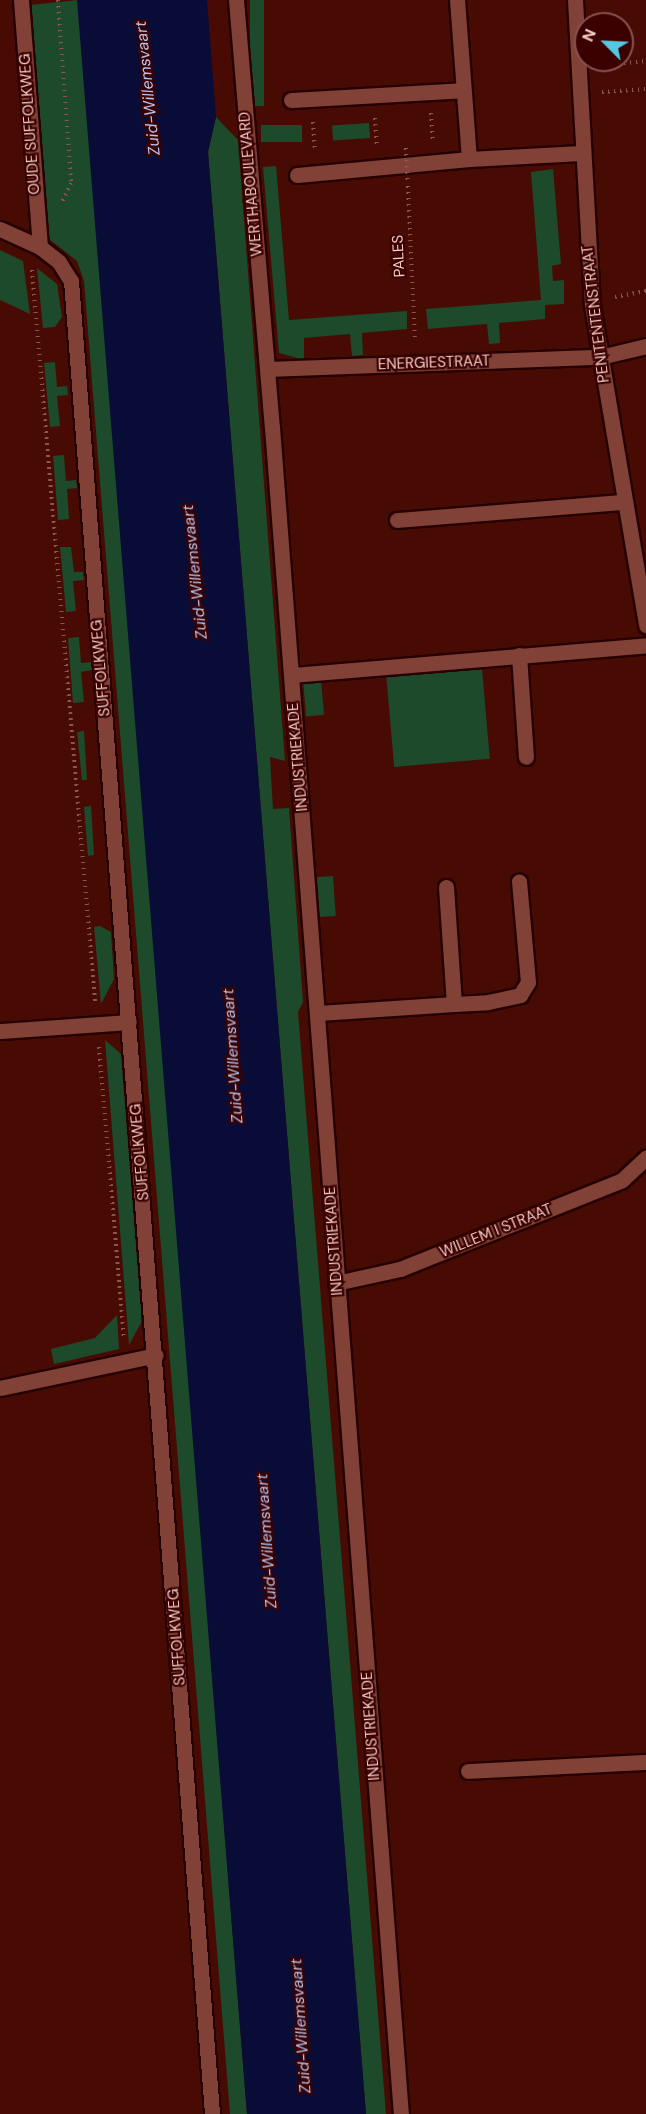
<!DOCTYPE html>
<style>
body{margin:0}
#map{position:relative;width:646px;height:2114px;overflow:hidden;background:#470b04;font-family:"DM Sans",sans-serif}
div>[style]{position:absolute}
.green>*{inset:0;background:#1c4a2a;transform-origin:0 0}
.water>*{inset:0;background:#080c36}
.path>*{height:4px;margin-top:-2px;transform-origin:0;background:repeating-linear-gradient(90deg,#8a564f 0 1.5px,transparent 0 6px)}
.roads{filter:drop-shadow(2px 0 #250000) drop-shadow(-2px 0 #250000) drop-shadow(0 2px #250000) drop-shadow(0 -2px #250000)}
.service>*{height:15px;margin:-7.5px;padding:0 7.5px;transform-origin:7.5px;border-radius:7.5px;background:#814136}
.pedestrian>*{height:15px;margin:-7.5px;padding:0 7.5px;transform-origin:7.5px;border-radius:7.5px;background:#814136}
.minor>*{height:15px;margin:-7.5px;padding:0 7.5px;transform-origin:7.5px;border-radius:7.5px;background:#814136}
.path-bridge>*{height:4px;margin-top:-2px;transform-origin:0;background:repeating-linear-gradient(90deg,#8a564f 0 1.5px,transparent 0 6px)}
span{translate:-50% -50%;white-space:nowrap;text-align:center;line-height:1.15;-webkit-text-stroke:4.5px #3b0000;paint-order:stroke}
.street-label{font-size:15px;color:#f4cdc6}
.water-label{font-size:16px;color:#b5c4f1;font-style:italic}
.north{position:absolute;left:574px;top:12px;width:60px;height:60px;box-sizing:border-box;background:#3b0000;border:2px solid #85524f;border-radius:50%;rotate:294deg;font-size:16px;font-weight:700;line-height:24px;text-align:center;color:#f4cdc6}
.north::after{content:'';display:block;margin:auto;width:21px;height:27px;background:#55cadf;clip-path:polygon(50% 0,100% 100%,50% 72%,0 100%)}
</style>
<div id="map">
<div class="green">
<div style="clip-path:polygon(78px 0,164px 1069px,247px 2114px,230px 2114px,84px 281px,77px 261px,49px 239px,30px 5px)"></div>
<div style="left:250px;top:0;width:14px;height:106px"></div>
<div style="clip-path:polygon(216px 117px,238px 140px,285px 761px,270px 757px,273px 809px,289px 808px,303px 1002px,298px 1012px,386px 2114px,366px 2114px,208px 152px)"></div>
<div style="left:369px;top:123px;width:15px;height:37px;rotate:86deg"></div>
<div style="left:302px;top:125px;width:17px;height:41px;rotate:90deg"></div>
<div style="clip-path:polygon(276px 166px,289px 320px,407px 311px,407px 329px,362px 333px,363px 355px,352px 356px,350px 334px,304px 338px,304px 360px,279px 353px,263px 167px)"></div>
<div style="clip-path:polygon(553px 169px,561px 264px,552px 266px,553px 281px,564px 280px,564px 304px,545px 305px,545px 319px,499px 323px,500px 343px,489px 344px,487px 324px,428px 329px,426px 309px,541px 300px,531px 172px)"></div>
<div style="clip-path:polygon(0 250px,23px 261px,30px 314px,0 300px)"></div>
<div style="clip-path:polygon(37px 268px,57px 284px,62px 317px,55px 327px,43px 328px)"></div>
<div style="clip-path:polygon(55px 362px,57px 387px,67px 386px,68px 395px,57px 396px,60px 426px,50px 427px,44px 363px)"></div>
<div style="clip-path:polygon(64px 455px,66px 481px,76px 480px,77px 488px,67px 489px,69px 519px,58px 520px,53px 456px)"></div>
<div style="clip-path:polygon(60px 547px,71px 547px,74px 572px,83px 572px,84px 580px,73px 581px,76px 611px,66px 612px)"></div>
<div style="clip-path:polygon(79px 637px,81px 663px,91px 662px,92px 670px,81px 672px,84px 702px,73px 703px,68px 638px)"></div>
<div style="left:482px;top:669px;width:90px;height:96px;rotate:85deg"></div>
<div style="left:321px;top:680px;width:35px;height:18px;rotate:85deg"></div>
<div style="clip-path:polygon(84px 731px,87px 780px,82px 780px,77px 732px)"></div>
<div style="clip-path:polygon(91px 806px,94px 855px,88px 856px,84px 807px)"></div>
<div style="left:333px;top:876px;width:40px;height:16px;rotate:86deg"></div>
<div style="clip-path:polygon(100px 926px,111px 932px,114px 979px,101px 1004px,94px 927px)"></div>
<div style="clip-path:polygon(105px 1040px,121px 1054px,141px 1309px,141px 1323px,129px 1345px)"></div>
<div style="clip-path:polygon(117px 1315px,119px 1349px,54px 1364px,51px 1349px,95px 1338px)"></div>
</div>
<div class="water">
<div style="clip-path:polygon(77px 0,207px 0,216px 117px,208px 152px,366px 2114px,247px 2114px)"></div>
</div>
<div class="path">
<div style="left:58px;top:0;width:183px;rotate:85.9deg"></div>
<div style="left:71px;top:183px;width:23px;rotate:115deg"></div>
<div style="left:600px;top:65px;width:46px;rotate:-5deg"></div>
<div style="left:602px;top:92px;width:44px;rotate:-3.9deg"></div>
<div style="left:431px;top:113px;width:26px;rotate:86deg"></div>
<div style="left:375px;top:118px;width:26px;rotate:86deg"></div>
<div style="left:313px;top:122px;width:29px;rotate:86deg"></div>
<div style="left:408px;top:186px;width:155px;rotate:87.4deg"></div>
<div style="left:32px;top:270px;width:734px;rotate:85.07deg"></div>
<div style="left:615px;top:297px;width:32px;rotate:-11deg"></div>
<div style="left:99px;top:1047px;width:293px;rotate:85.1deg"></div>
</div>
<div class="roads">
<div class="service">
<div style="left:291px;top:100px;width:172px;rotate:-3.3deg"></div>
<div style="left:469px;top:159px;width:112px;rotate:-3.1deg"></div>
<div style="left:297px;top:175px;width:173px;rotate:-5.3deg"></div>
<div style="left:469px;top:159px;width:159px;rotate:-94.3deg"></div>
<div style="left:397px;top:520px;width:227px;rotate:-4.6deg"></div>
<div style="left:446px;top:887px;width:117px;rotate:86.1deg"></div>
<div style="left:454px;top:1004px;width:34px;rotate:-3deg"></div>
<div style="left:488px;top:1002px;width:33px;rotate:-12deg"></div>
<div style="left:520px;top:995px;width:15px;rotate:-58deg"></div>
<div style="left:528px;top:982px;width:101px;rotate:-95.1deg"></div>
<div style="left:319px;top:1013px;width:135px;rotate:-3.8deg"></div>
</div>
<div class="pedestrian">
<div style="left:21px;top:0;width:248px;rotate:85.6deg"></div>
<div style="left:236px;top:0;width:429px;rotate:85.2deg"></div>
</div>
<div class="minor">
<div style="left:575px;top:0;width:305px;rotate:86.8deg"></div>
<div style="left:592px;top:305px;width:325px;rotate:80.4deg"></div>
<div style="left:0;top:229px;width:44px;rotate:24.2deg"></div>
<div style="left:40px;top:247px;width:24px;rotate:38deg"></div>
<div style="left:59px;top:262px;width:22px;rotate:58deg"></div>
<div style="left:71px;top:281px;width:1838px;rotate:85.6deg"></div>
<div style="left:267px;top:369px;width:333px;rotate:-2.1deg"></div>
<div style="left:600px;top:357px;width:47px;rotate:-13.4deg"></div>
<div style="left:272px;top:427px;width:1692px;rotate:85.63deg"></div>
<div style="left:519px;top:655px;width:102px;rotate:86.1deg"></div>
<div style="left:292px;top:675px;width:355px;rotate:-4.8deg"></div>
<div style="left:0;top:1031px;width:129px;rotate:-4deg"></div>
<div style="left:336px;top:1283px;width:66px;rotate:-12.3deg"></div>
<div style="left:400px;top:1269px;width:239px;rotate:-21.8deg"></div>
<div style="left:622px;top:1180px;width:33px;rotate:-43deg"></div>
<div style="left:0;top:1388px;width:159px;rotate:-11.9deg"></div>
<div style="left:468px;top:1771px;width:178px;rotate:-2.9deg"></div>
</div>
</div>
<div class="path-bridge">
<div style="left:406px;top:148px;width:35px;rotate:87deg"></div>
</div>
<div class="street-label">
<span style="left:30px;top:124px;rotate:-94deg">OUDE SUFFOLKWEG</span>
<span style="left:251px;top:184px;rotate:-95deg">WERTHABOULEVARD</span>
<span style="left:399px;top:256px;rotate:-93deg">PALES</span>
<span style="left:596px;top:314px;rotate:-97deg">PENITENTENSTRAAT</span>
<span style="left:434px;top:363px;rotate:-2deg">ENERGIESTRAAT</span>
<span style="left:101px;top:668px;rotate:-95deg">SUFFOLKWEG</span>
<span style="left:298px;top:757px;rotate:-95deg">INDUSTRIEKADE</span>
<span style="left:140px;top:1152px;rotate:-95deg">SUFFOLKWEG</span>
<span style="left:496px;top:1231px;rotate:-22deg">WILLEM I STRAAT</span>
<span style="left:334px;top:1241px;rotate:-94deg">INDUSTRIEKADE</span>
<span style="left:177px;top:1637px;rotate:-94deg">SUFFOLKWEG</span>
<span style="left:371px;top:1726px;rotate:-94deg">INDUSTRIEKADE</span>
</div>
<div class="water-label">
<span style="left:148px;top:88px;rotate:-96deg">Zuid-Willemsvaart</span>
<span style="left:195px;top:572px;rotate:-96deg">Zuid-Willemsvaart</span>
<span style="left:233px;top:1056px;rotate:-94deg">Zuid-Willemsvaart</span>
<span style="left:267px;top:1541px;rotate:-94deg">Zuid-Willemsvaart</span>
<span style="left:301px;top:2026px;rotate:-94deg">Zuid-Willemsvaart</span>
</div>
<div class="north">N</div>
</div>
